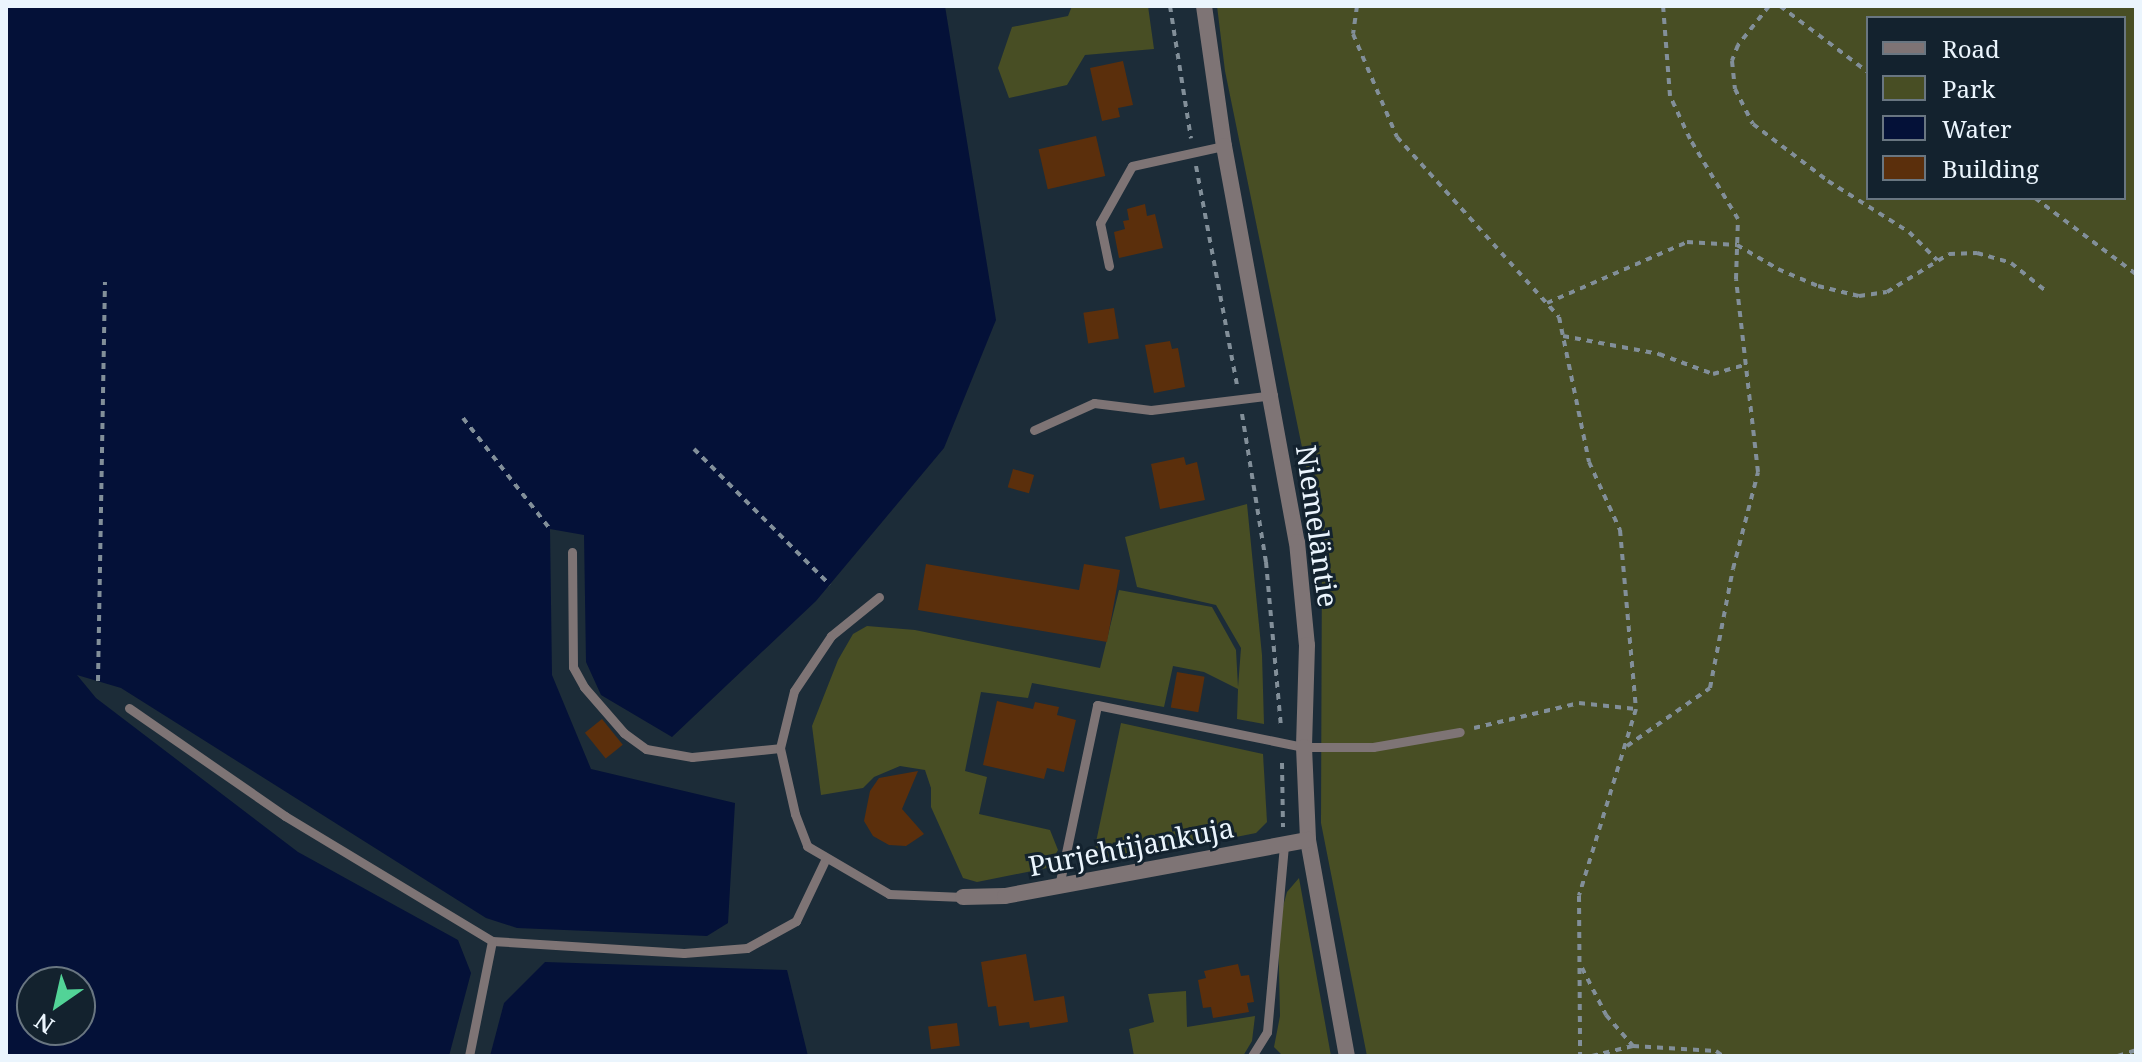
<!DOCTYPE html>
<meta charset="utf-8">
<style>
body{margin:0}
#map{position:relative;width:2142px;height:1062px;overflow:hidden;background:#1c2c38;font-family:"Noto Serif",serif}
div>[style]{position:absolute}
.green>*{inset:0;background:#484e24}
.water>*{inset:0;background:#041138}
.building>*{inset:0;background:#5b2f0c;transform-origin:0 0}
.path>*{height:4px;margin-top:-2px;transform-origin:0;background:repeating-linear-gradient(90deg,#828f99 0 6px,transparent 0 12px)}
.lane>*{height:9px;margin:-4.5px;padding:0 4.5px;transform-origin:4.5px;border-radius:4.5px;background:#7e7475}
.street>*{height:16px;margin:-8px;padding:0 8px;transform-origin:8px;border-radius:8px;background:#7e7475}
span{translate:-50% -50%;white-space:nowrap;text-align:center;line-height:1.15;-webkit-text-stroke:6px #13222e;paint-order:stroke}
.street-label{font-size:28px;color:#ebf5fd}
.frame{position:absolute;inset:0;border:8px solid #ebf5fd;pointer-events:none}
.legend{position:absolute;left:1866px;top:16px;width:260px;height:184px;box-sizing:border-box;background:#13222e;border:2px solid #697681;margin:0;padding:10px 14px;list-style:none;font-size:24px;color:#ebf5fd}
.legend li{display:flex;align-items:center;gap:16px;height:40px}
.legend b{width:40px;border:2px solid #697681}
.north{position:absolute;left:16px;top:966px;width:80px;height:80px;box-sizing:border-box;background:#13222e;border:2px solid #697681;border-radius:50%;rotate:214deg;font-size:22px;font-weight:700;line-height:32px;text-align:center;color:#ebf5fd}
.north::after{content:'';display:block;margin:auto;width:28px;height:36px;background:#52d397;clip-path:polygon(50% 0,100% 100%,50% 72%,0 100%)}
</style>
<div id="map">
<div class="green">
<div style="clip-path:polygon(1072px 6px,1148px 6px,1154px 49px,1085px 55px,1067px 85px,1009px 98px,998px 68px,1012px 27px,1068px 16px)"></div>
<div style="clip-path:polygon(evenodd,1217px 6px,2136px 6px,2136px 1056px,1367px 1056px,1321px 823px,1322px 545px,1225px 71px,1217px 6px,1868px 18px,2124px 18px,2124px 198px,1868px 198px,1868px 18px)"></div>
<div style="clip-path:polygon(1247px 504px,1262px 655px,1264px 724px,1237px 719px,1238px 689px,1204px 672px,1173px 666px,1164px 707px,1032px 683px,1028px 698px,981px 692px,965px 771px,987px 777px,979px 814px,1050px 830px,1058px 850px,1047px 868px,977px 882px,963px 878px,931px 807px,931px 788px,925px 770px,900px 766px,874px 777px,863px 788px,821px 795px,812px 726px,838px 660px,853px 634px,867px 626px,915px 630px,1100px 668px,1119px 590px,1212px 607px,1236px 650px,1238px 687px,1241px 648px,1216px 605px,1137px 587px,1125px 537px)"></div>
<div style="clip-path:polygon(1121px 723px,1263px 754px,1267px 822px,1256px 833px,1091px 866px)"></div>
<div style="clip-path:polygon(1299px 878px,1331px 1056px,1283px 1056px,1274px 1047px,1280px 1016px,1278px 924px,1287px 892px)"></div>
<div style="clip-path:polygon(1186px 991px,1187px 1027px,1255px 1016px,1252px 1041px,1243px 1056px,1134px 1056px,1129px 1029px,1154px 1022px,1148px 994px)"></div>
</div>
<div class="water">
<div style="clip-path:polygon(evenodd,6px 6px,945px 6px,996px 320px,944px 448px,816px 601px,672px 737px,601px 695px,586px 662px,584px 535px,550px 529px,552px 675px,591px 769px,735px 803px,728px 923px,707px 936px,517px 928px,486px 918px,121px 688px,77px 675px,96px 698px,298px 852px,458px 940px,471px 973px,449px 1056px,6px 1056px,6px 6px,32px 982px,80px 982px,80px 1030px,32px 1030px,32px 982px)"></div>
<div style="clip-path:polygon(545px 962px,787px 970px,808px 1056px,490px 1056px,504px 1003px)"></div>
</div>
<div class="building">
<div style="clip-path:polygon(1123px 61px,1133px 105px,1118px 108px,1120px 117px,1102px 121px,1090px 68px)"></div>
<div style="left:1096px;top:136px;width:41px;height:59px;rotate:77deg"></div>
<div style="clip-path:polygon(1145px 204px,1147px 216px,1155px 214px,1163px 248px,1119px 258px,1114px 232px,1125px 229px,1123px 221px,1129px 220px,1127px 209px)"></div>
<div style="left:1114px;top:308px;width:31px;height:31px;rotate:81deg"></div>
<div style="clip-path:polygon(1170px 341px,1172px 349px,1178px 348px,1185px 387px,1154px 393px,1145px 345px)"></div>
<div style="clip-path:polygon(1184px 457px,1186px 465px,1197px 462px,1205px 500px,1160px 509px,1151px 464px)"></div>
<div style="left:1013px;top:469px;width:22px;height:19px;rotate:16deg"></div>
<div style="clip-path:polygon(926px 564px,1079px 590px,1084px 564px,1120px 570px,1107px 642px,918px 610px)"></div>
<div style="left:1177px;top:672px;width:28px;height:36px;rotate:10deg"></div>
<div style="clip-path:polygon(997px 701px,1033px 709px,1035px 702px,1059px 707px,1057px 715px,1076px 720px,1064px 772px,1047px 768px,1044px 779px,983px 765px)"></div>
<div style="left:602px;top:719px;width:33px;height:22px;rotate:51deg"></div>
<div style="clip-path:polygon(918px 771px,902px 809px,924px 834px,906px 846px,889px 845px,873px 836px,864px 821px,870px 791px,879px 778px)"></div>
<div style="clip-path:polygon(1026px 954px,1034px 1001px,1064px 996px,1068px 1022px,1030px 1028px,1029px 1022px,999px 1026px,996px 1006px,988px 1007px,981px 962px)"></div>
<div style="clip-path:polygon(1238px 964px,1241px 976px,1249px 975px,1254px 1002px,1247px 1003px,1249px 1012px,1213px 1018px,1211px 1007px,1203px 1008px,1198px 980px,1206px 978px,1204px 971px)"></div>
<div style="left:957px;top:1023px;width:23px;height:29px;rotate:83deg"></div>
</div>
<div class="path">
<div style="left:1170px;top:6px;width:134px;rotate:81deg"></div>
<div style="left:1357px;top:6px;width:28px;rotate:98deg"></div>
<div style="left:1353px;top:34px;width:112px;rotate:66.9deg"></div>
<div style="left:1397px;top:137px;width:242px;rotate:48deg"></div>
<div style="left:1559px;top:317px;width:148px;rotate:78.3deg"></div>
<div style="left:1589px;top:462px;width:75px;rotate:65.5deg"></div>
<div style="left:1620px;top:530px;width:180px;rotate:84.9deg"></div>
<div style="left:1636px;top:709px;width:195px;rotate:107deg"></div>
<div style="left:1579px;top:896px;width:160px;rotate:89.6deg"></div>
<div style="left:1769px;top:6px;width:50px;rotate:128.5deg"></div>
<div style="left:1738px;top:45px;width:17px;rotate:111deg"></div>
<div style="left:1732px;top:61px;width:28px;rotate:84deg"></div>
<div style="left:1735px;top:89px;width:39px;rotate:63deg"></div>
<div style="left:1753px;top:124px;width:94px;rotate:37.2deg"></div>
<div style="left:1828px;top:181px;width:96px;rotate:32.2deg"></div>
<div style="left:1909px;top:232px;width:40px;rotate:45deg"></div>
<div style="left:1780px;top:6px;width:110px;rotate:36.9deg"></div>
<div style="left:1196px;top:166px;width:224px;rotate:79.4deg"></div>
<div style="left:2035px;top:198px;width:126px;rotate:37deg"></div>
<div style="left:1547px;top:303px;width:153px;rotate:-23.5deg"></div>
<div style="left:1687px;top:242px;width:50px;rotate:3.4deg"></div>
<div style="left:1737px;top:245px;width:48px;rotate:30.3deg"></div>
<div style="left:1778px;top:269px;width:43px;rotate:23deg"></div>
<div style="left:1818px;top:286px;width:42px;rotate:13.7deg"></div>
<div style="left:1859px;top:296px;width:28px;rotate:-8deg"></div>
<div style="left:1887px;top:292px;width:73px;rotate:-31.5deg"></div>
<div style="left:1949px;top:254px;width:28px;rotate:-2deg"></div>
<div style="left:1977px;top:253px;width:35px;rotate:16deg"></div>
<div style="left:2011px;top:263px;width:45px;rotate:38.7deg"></div>
<div style="left:1563px;top:336px;width:98px;rotate:10.6deg"></div>
<div style="left:1659px;top:354px;width:58px;rotate:20.3deg"></div>
<div style="left:1713px;top:374px;width:33px;rotate:-16deg"></div>
<div style="left:1242px;top:414px;width:150px;rotate:80.8deg"></div>
<div style="left:1266px;top:562px;width:166px;rotate:84.8deg"></div>
<div style="left:463px;top:418px;width:141px;rotate:51.9deg"></div>
<div style="left:694px;top:449px;width:192px;rotate:45deg"></div>
<div style="left:98px;top:681px;width:399px;rotate:-89deg"></div>
<div style="left:1474px;top:728px;width:108px;rotate:-13.4deg"></div>
<div style="left:1579px;top:703px;width:57px;rotate:6deg"></div>
<div style="left:1627px;top:746px;width:101px;rotate:-34.9deg"></div>
<div style="left:1710px;top:688px;width:121px;rotate:-79.1deg"></div>
<div style="left:1733px;top:569px;width:100px;rotate:-75.5deg"></div>
<div style="left:1758px;top:472px;width:194px;rotate:-96.5deg"></div>
<div style="left:1736px;top:279px;width:60px;rotate:-88.1deg"></div>
<div style="left:1738px;top:219px;width:93px;rotate:-121deg"></div>
<div style="left:1690px;top:139px;width:47px;rotate:-114.9deg"></div>
<div style="left:1670px;top:96px;width:90px;rotate:-94.4deg"></div>
<div style="left:1282px;top:763px;width:64px;rotate:89.1deg"></div>
<div style="left:1582px;top:968px;width:53px;rotate:62.9deg"></div>
<div style="left:1606px;top:1015px;width:41px;rotate:48.9deg"></div>
<div style="left:1592px;top:1056px;width:42px;rotate:-13.7deg"></div>
<div style="left:1633px;top:1046px;width:83px;rotate:3.4deg"></div>
<div style="left:1716px;top:1051px;width:9px;rotate:36deg"></div>
<div style="left:2118px;top:1056px;width:19px;rotate:-18deg"></div>
</div>
<div class="lane">
<div style="left:1109px;top:266px;width:44px;rotate:-101.8deg"></div>
<div style="left:1100px;top:223px;width:65px;rotate:-60.7deg"></div>
<div style="left:1132px;top:166px;width:94px;rotate:-12.3deg"></div>
<div style="left:1034px;top:430px;width:66px;rotate:-24.2deg"></div>
<div style="left:1094px;top:403px;width:57px;rotate:7deg"></div>
<div style="left:1151px;top:410px;width:123px;rotate:-7deg"></div>
<div style="left:572px;top:552px;width:115px;rotate:89.5deg"></div>
<div style="left:573px;top:667px;width:23px;rotate:61deg"></div>
<div style="left:584px;top:687px;width:61px;rotate:49deg"></div>
<div style="left:624px;top:733px;width:27px;rotate:36deg"></div>
<div style="left:646px;top:749px;width:47px;rotate:9.9deg"></div>
<div style="left:692px;top:757px;width:88px;rotate:-5.8deg"></div>
<div style="left:879px;top:597px;width:62px;rotate:140.9deg"></div>
<div style="left:831px;top:636px;width:66px;rotate:123.9deg"></div>
<div style="left:794px;top:691px;width:59px;rotate:103.8deg"></div>
<div style="left:780px;top:748px;width:68px;rotate:77.2deg"></div>
<div style="left:795px;top:814px;width:34px;rotate:69deg"></div>
<div style="left:807px;top:846px;width:95px;rotate:30.3deg"></div>
<div style="left:889px;top:894px;width:74px;rotate:2.3deg"></div>
<div style="left:129px;top:708px;width:190px;rotate:34.7deg"></div>
<div style="left:285px;top:816px;width:242px;rotate:31.1deg"></div>
<div style="left:492px;top:941px;width:192px;rotate:3.6deg"></div>
<div style="left:684px;top:953px;width:63px;rotate:-4.5deg"></div>
<div style="left:747px;top:948px;width:56px;rotate:-28.9deg"></div>
<div style="left:796px;top:921px;width:70px;rotate:-64.5deg"></div>
<div style="left:1059px;top:886px;width:185px;rotate:-78.1deg"></div>
<div style="left:1097px;top:705px;width:211px;rotate:11.5deg"></div>
<div style="left:1304px;top:747px;width:69px"></div>
<div style="left:1373px;top:747px;width:88px;rotate:-9.8deg"></div>
<div style="left:469px;top:1056px;width:117px;rotate:-78.7deg"></div>
<div style="left:1252px;top:1056px;width:28px;rotate:-58deg"></div>
<div style="left:1267px;top:1032px;width:189px;rotate:-84.8deg"></div>
</div>
<div class="street">
<div style="left:1204px;top:6px;width:141px;rotate:81.9deg"></div>
<div style="left:1224px;top:146px;width:403px;rotate:79.6deg"></div>
<div style="left:1297px;top:542px;width:103px;rotate:84.5deg"></div>
<div style="left:1307px;top:645px;width:102px;rotate:91.7deg"></div>
<div style="left:1304px;top:747px;width:93px;rotate:87.5deg"></div>
<div style="left:1308px;top:840px;width:219px;rotate:79.8deg"></div>
<div style="left:963px;top:897px;width:42px;rotate:-1.4deg"></div>
<div style="left:1005px;top:896px;width:308px;rotate:-10.5deg"></div>
</div>
<div class="street-label">
<span style="left:1318px;top:526px;rotate:82deg">Niemeläntie</span>
<span style="left:1131px;top:846px;rotate:-11deg">Purjehtijankuja</span>
</div>
<div class="frame"></div>
<ul class="legend">
<li><b style="height:10px;background:#7e7475"></b>Road</li>
<li><b style="height:22px;background:#484e24"></b>Park</li>
<li><b style="height:22px;background:#041138"></b>Water</li>
<li><b style="height:22px;background:#5b2f0c"></b>Building</li>
</ul>
<div class="north">N</div>
</div>
